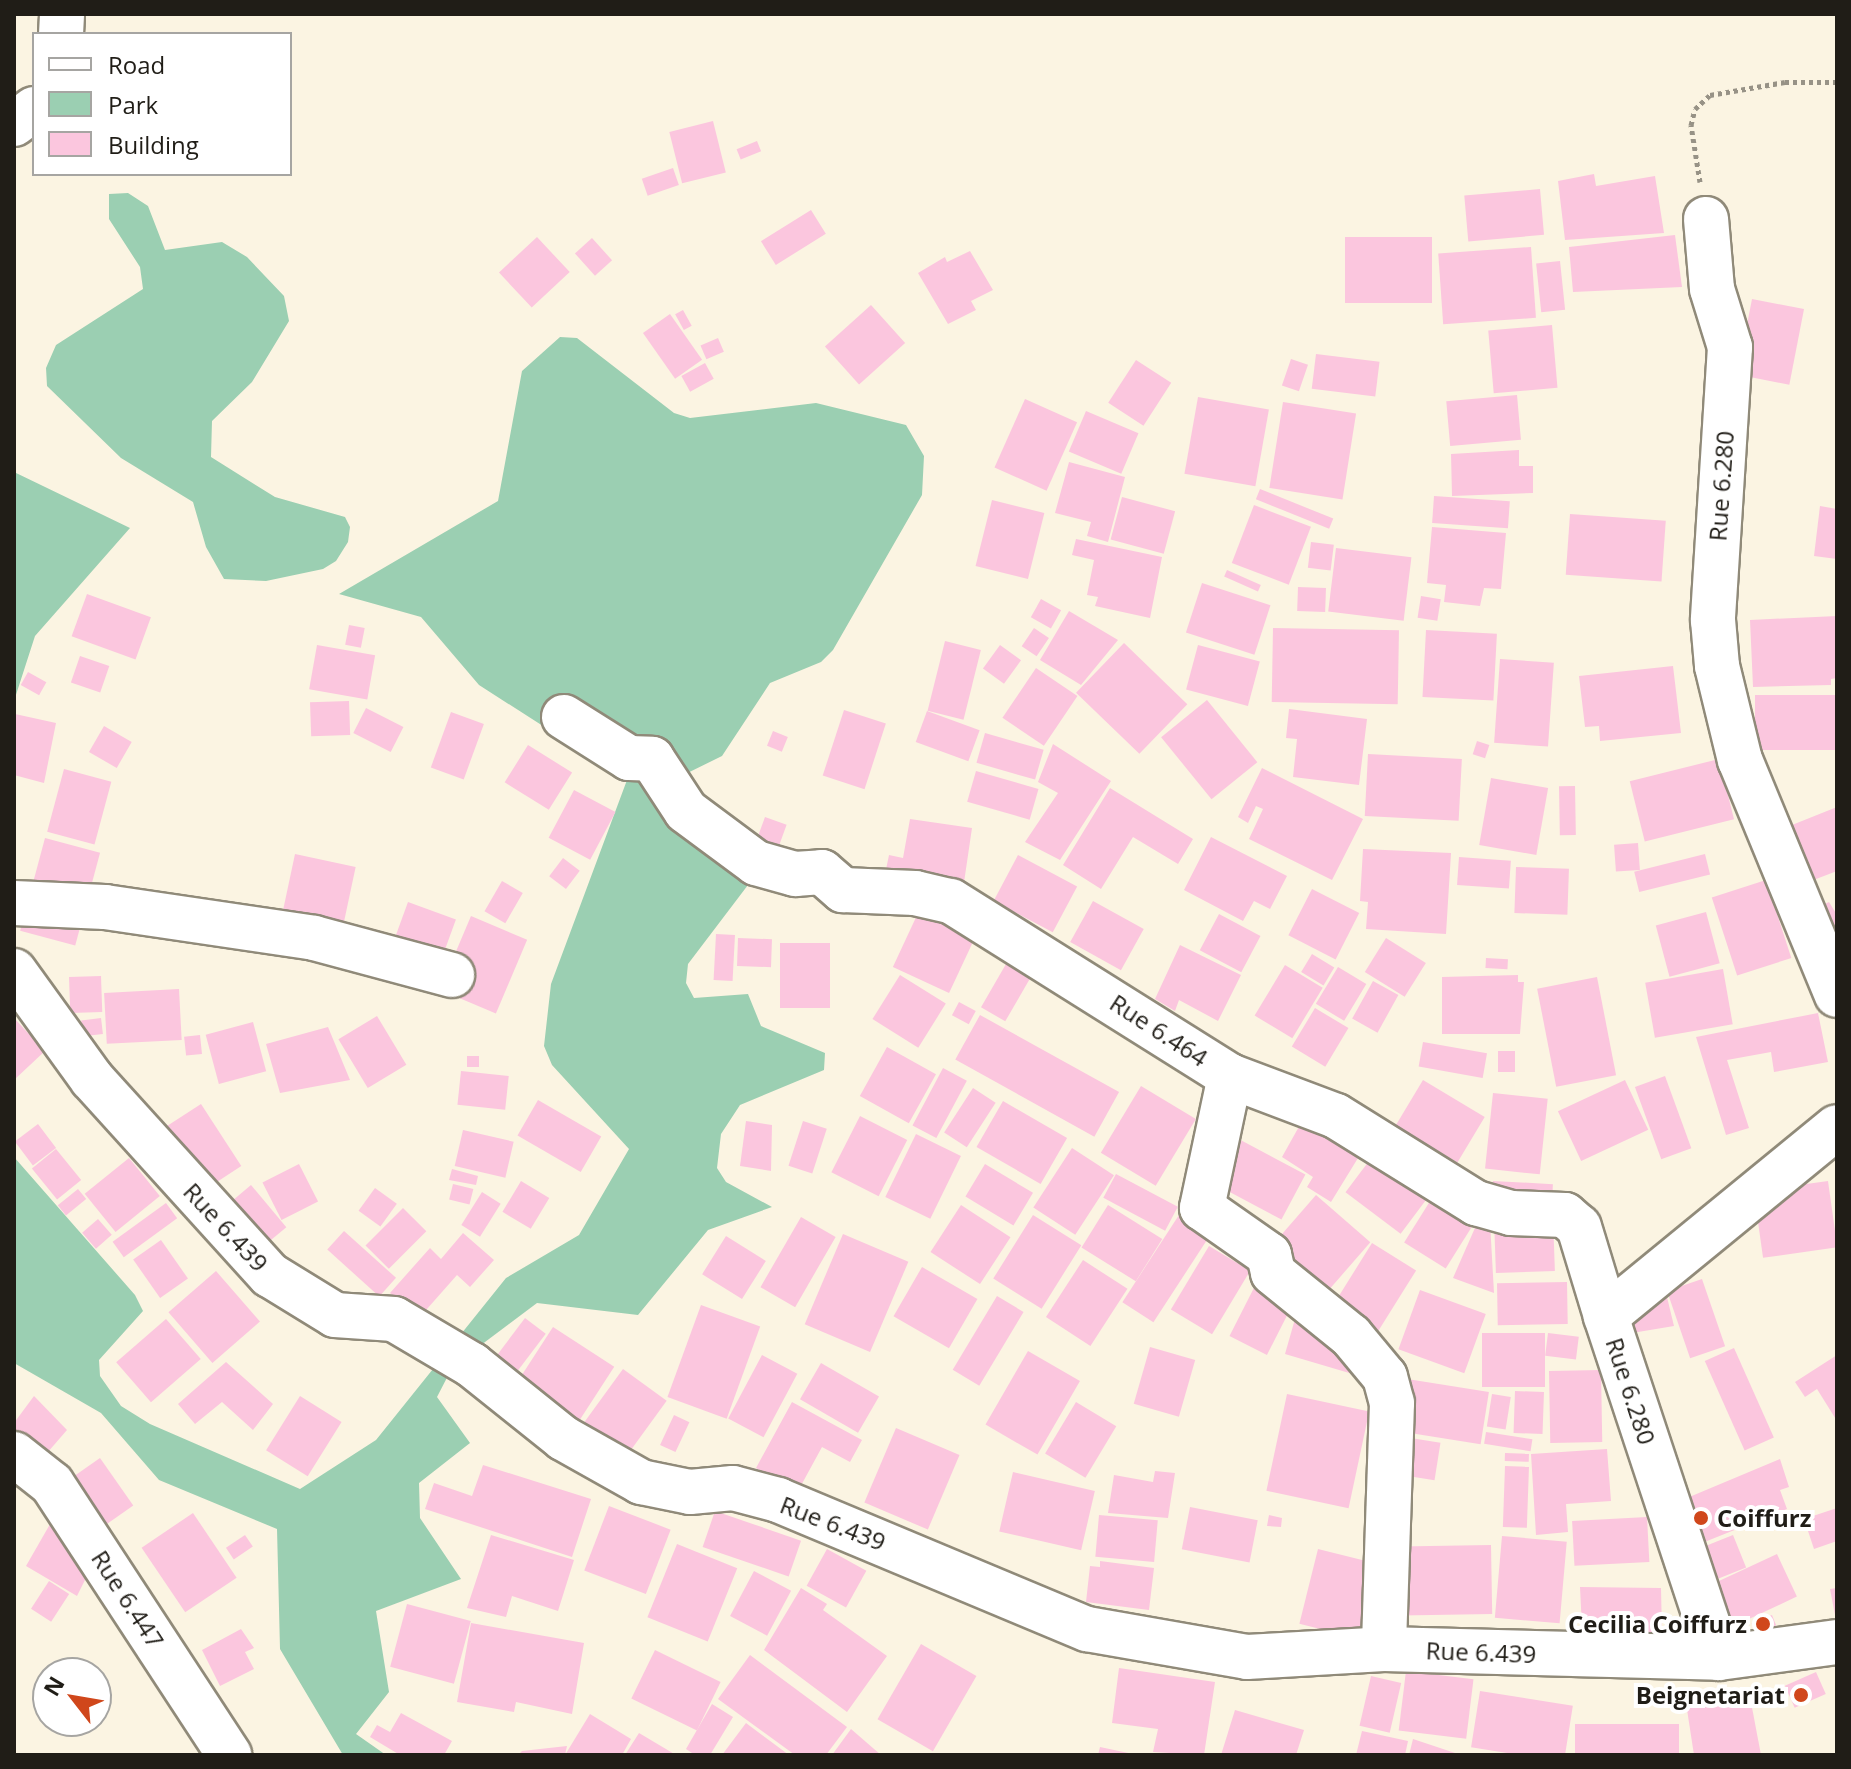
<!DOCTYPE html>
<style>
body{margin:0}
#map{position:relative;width:1851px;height:1769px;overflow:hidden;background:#fbf4e2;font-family:"Open Sans",sans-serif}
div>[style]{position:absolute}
.green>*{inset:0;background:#9bcfb2}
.building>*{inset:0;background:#fbc6de;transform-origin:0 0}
.path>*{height:5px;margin-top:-2.5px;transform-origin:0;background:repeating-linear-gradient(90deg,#979286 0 4px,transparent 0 8px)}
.roads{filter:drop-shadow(2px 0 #908a79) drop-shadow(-2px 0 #908a79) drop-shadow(0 2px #908a79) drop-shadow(0 -2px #908a79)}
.minor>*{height:44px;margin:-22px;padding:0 22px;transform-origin:22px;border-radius:22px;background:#fff}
.dots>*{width:22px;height:22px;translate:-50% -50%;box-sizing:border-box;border:4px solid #fff;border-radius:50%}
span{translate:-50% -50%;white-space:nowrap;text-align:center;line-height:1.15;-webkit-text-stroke:8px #fff;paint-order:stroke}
.street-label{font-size:24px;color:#201d17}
.poi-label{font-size:24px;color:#201d17;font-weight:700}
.left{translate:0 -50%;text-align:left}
.right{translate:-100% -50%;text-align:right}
.frame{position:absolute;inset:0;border:16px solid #201d17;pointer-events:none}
.legend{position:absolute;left:32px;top:32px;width:260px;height:144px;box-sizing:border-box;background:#fff;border:2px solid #a6a5a2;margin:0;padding:10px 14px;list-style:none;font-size:24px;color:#201d17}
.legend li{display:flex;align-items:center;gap:16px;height:40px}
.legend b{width:40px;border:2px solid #a6a5a2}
.north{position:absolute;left:32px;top:1657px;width:80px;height:80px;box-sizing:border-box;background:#fff;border:2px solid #a6a5a2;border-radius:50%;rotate:301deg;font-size:22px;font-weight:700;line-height:32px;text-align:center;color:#201d17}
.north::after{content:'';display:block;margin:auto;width:28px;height:36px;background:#d0471b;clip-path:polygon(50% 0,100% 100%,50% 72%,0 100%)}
</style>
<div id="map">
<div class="green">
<div style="clip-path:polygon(128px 193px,148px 206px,165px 250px,222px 242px,247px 257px,284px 296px,289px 321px,252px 382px,212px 421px,211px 457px,275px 497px,345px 517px,350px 527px,348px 542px,336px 561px,323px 569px,266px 581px,224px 579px,206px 547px,193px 502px,121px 458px,47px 386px,46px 368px,56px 345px,143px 289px,140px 267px,109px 219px,109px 194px)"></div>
<div style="clip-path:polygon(560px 337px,577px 338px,674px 413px,690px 418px,816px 403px,906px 425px,924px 456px,922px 495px,833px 650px,821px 662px,770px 683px,722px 756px,659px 787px,681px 836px,742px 867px,751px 881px,688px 964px,686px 983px,694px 998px,748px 994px,761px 1026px,825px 1053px,824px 1070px,740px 1105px,721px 1134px,717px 1168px,726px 1182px,772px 1207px,708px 1230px,638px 1315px,537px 1303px,453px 1366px,437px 1397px,470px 1443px,419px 1483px,420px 1518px,461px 1579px,376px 1611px,389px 1692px,356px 1734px,386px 1755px,343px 1755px,280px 1649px,277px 1529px,159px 1480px,101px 1413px,14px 1363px,14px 1157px,135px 1295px,143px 1311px,99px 1360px,100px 1376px,121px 1406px,150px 1424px,300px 1489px,376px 1440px,506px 1278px,579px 1235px,629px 1149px,552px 1065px,544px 1046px,551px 984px,627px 780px,479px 685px,421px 617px,339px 594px,498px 501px,522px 371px)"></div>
<div style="clip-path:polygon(14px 472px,130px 528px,35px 636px,14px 701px)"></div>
</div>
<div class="building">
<div style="left:713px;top:121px;width:53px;height:45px;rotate:76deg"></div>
<div style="left:757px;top:141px;width:11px;height:22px;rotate:68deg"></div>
<div style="left:673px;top:168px;width:18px;height:33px;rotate:71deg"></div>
<div style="clip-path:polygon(1594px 174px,1596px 186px,1655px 176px,1664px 233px,1565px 240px,1558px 181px)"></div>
<div style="left:1540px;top:189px;width:46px;height:76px;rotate:85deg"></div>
<div style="left:811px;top:210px;width:28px;height:59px;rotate:58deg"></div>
<div style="clip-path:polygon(1675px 235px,1682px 287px,1573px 292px,1569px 247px)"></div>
<div style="left:537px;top:237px;width:48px;height:52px;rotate:47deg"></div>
<div style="left:1345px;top:237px;width:87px;height:66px"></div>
<div style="left:592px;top:238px;width:30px;height:23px;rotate:48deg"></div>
<div style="left:1531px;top:247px;width:71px;height:93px;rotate:86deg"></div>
<div style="clip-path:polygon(970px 251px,993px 290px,971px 301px,976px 310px,948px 324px,918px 273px,945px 257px,947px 262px)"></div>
<div style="left:1560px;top:261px;width:49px;height:24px;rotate:84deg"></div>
<div style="left:1752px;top:299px;width:53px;height:77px;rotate:11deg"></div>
<div style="left:871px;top:305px;width:51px;height:62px;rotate:48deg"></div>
<div style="left:683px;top:310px;width:18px;height:9px;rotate:61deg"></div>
<div style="left:670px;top:314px;width:56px;height:33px;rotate:55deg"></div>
<div style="left:1552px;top:325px;width:63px;height:64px;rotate:85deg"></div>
<div style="left:718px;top:338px;width:15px;height:19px;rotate:67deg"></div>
<div style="left:1316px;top:354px;width:64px;height:35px;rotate:7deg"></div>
<div style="left:1291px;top:359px;width:18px;height:28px;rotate:19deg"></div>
<div style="left:1136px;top:360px;width:42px;height:51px;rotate:33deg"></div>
<div style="left:705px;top:363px;width:18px;height:27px;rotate:61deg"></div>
<div style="left:1517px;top:395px;width:45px;height:71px;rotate:85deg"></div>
<div style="left:1198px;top:397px;width:72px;height:78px;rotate:10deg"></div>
<div style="left:1025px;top:399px;width:57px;height:75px;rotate:24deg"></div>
<div style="left:1283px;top:402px;width:74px;height:87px;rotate:9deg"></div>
<div style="left:1086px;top:411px;width:57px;height:44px;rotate:23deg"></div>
<div style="clip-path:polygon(1519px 450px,1519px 466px,1533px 466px,1533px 493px,1452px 496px,1451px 454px)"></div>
<div style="clip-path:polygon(1069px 462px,1125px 477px,1108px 542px,1087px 536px,1091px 522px,1055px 513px)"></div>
<div style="left:1260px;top:489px;width:79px;height:11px;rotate:22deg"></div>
<div style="left:1434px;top:496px;width:76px;height:27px;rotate:4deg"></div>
<div style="left:1122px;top:497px;width:55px;height:44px;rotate:15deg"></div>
<div style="left:992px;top:500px;width:54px;height:68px;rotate:14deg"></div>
<div style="left:1254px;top:505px;width:61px;height:62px;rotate:21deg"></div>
<div style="clip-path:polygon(1820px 506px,1837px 509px,1837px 559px,1814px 556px)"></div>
<div style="left:1570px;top:514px;width:96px;height:61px;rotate:4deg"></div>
<div style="clip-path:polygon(1432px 527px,1506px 533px,1501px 589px,1484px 588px,1480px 606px,1444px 602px,1446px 585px,1427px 583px)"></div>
<div style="clip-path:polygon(1076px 539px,1162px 557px,1150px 618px,1095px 606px,1098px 597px,1087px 595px,1094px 560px,1072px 555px)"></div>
<div style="left:1311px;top:542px;width:23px;height:26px;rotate:7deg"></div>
<div style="left:1336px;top:548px;width:76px;height:64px;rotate:7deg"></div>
<div style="left:1227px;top:570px;width:37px;height:7px;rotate:24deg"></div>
<div style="left:1202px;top:583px;width:72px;height:52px;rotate:18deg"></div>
<div style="left:1298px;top:587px;width:28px;height:24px;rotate:2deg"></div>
<div style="left:87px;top:594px;width:68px;height:45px;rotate:20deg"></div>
<div style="left:1421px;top:596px;width:20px;height:22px;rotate:9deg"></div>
<div style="left:1041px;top:599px;width:23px;height:21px;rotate:29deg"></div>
<div style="clip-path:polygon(1069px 611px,1118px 640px,1081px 685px,1040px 660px)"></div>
<div style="clip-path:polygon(1837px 616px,1837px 678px,1831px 679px,1831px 685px,1753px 687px,1750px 620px)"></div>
<div style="left:349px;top:625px;width:16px;height:20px;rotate:11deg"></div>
<div style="left:1034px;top:628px;width:18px;height:22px;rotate:34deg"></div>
<div style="left:1273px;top:628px;width:126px;height:74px;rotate:1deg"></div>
<div style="left:1426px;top:630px;width:71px;height:67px;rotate:3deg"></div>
<div style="left:945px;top:641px;width:37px;height:72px;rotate:14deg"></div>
<div style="left:1124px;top:643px;width:88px;height:69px;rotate:44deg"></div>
<div style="left:317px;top:645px;width:59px;height:45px;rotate:10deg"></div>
<div style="left:1000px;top:645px;width:26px;height:29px;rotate:36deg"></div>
<div style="left:1198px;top:645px;width:64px;height:46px;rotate:15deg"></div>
<div style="left:80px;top:656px;width:31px;height:28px;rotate:19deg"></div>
<div style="left:1500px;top:659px;width:54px;height:84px;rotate:4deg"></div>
<div style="clip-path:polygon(1673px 666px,1681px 733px,1600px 741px,1599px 726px,1585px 727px,1579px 676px)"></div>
<div style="left:1036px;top:668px;width:50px;height:60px;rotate:34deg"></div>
<div style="left:28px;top:672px;width:21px;height:15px;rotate:29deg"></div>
<div style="left:1837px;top:695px;width:55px;height:82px;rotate:90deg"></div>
<div style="left:1207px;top:700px;width:80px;height:59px;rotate:51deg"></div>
<div style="left:349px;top:701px;width:34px;height:39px;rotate:88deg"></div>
<div style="left:366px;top:708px;width:42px;height:28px;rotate:27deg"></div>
<div style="clip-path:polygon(1289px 709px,1367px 719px,1359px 785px,1293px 777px,1297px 739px,1286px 738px)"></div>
<div style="left:844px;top:710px;width:44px;height:69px;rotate:18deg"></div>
<div style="left:927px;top:711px;width:56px;height:33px;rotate:20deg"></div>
<div style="left:451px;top:712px;width:35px;height:59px;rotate:20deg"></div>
<div style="clip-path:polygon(15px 714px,56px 723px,44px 783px,14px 775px)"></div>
<div style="left:104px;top:726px;width:32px;height:30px;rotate:30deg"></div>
<div style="left:773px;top:731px;width:16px;height:16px;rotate:22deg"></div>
<div style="left:985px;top:733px;width:61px;height:31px;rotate:16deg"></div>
<div style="left:1477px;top:741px;width:13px;height:14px;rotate:18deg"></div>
<div style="clip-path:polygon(1053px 744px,1111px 781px,1060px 860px,1025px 842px,1058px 793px,1038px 782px)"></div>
<div style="left:528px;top:745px;width:52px;height:44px;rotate:32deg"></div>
<div style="left:1368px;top:754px;width:94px;height:62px;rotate:3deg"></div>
<div style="left:1719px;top:759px;width:62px;height:92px;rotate:76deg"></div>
<div style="clip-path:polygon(1262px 768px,1363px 819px,1332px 880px,1249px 839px,1263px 809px,1256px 806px,1248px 823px,1238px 817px)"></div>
<div style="left:64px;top:769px;width:49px;height:65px;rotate:15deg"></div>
<div style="left:976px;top:771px;width:65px;height:32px;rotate:16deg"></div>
<div style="left:1491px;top:778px;width:58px;height:68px;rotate:10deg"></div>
<div style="left:1575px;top:786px;width:49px;height:16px;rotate:89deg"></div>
<div style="clip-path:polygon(1110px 788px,1193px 839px,1178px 864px,1133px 837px,1101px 889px,1063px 865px)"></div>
<div style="left:574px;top:790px;width:47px;height:54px;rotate:28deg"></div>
<div style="clip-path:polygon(1837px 807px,1837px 871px,1803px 884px,1782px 829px)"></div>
<div style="left:765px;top:817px;width:23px;height:40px;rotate:20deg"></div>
<div style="clip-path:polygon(910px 819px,972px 828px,962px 896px,882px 889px,889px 855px,903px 858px)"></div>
<div style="clip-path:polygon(1211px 837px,1287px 876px,1270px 909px,1254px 901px,1243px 921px,1184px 890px)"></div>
<div style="left:45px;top:838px;width:57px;height:96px;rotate:15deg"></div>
<div style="left:1638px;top:843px;width:27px;height:24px;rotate:86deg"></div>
<div style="clip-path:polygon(1363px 849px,1451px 853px,1446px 934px,1366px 929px,1368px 902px,1360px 901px)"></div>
<div style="left:295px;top:854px;width:62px;height:91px;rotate:12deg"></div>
<div style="left:1705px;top:854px;width:21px;height:73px;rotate:76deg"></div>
<div style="left:1018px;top:855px;width:67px;height:52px;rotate:28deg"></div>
<div style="left:1459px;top:857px;width:52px;height:28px;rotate:4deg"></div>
<div style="left:563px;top:858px;width:21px;height:23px;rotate:37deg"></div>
<div style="left:1516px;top:867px;width:53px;height:46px;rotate:2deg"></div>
<div style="left:1766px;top:880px;width:82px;height:57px;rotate:72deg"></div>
<div style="left:502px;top:881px;width:24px;height:35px;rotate:30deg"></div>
<div style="left:1312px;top:889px;width:53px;height:52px;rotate:27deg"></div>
<div style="left:925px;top:898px;width:62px;height:76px;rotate:25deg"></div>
<div style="left:1093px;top:901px;width:58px;height:47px;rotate:29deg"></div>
<div style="left:408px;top:902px;width:51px;height:69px;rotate:20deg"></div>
<div style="clip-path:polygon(1829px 902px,1837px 915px,1837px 939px,1812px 910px)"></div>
<div style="left:1706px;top:912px;width:53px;height:52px;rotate:75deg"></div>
<div style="left:1219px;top:914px;width:47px;height:41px;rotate:28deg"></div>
<div style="left:471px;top:916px;width:61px;height:80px;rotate:23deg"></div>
<div style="left:716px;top:934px;width:19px;height:46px;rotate:3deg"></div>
<div style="left:738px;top:938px;width:34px;height:28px;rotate:2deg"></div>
<div style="left:1021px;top:938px;width:28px;height:80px;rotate:30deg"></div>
<div style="left:1386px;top:938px;width:47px;height:40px;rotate:32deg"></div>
<div style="left:830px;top:943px;width:65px;height:50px;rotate:90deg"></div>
<div style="clip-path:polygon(1180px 945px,1241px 975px,1218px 1021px,1179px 1000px,1175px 1011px,1155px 999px)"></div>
<div style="left:1312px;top:954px;width:26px;height:21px;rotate:31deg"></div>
<div style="left:1486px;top:958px;width:22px;height:10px;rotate:3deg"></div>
<div style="left:1285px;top:965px;width:44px;height:59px;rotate:31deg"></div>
<div style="left:1338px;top:967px;width:33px;height:43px;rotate:31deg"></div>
<div style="left:1723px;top:969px;width:56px;height:79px;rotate:80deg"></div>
<div style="left:900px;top:975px;width:54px;height:52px;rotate:32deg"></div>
<div style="clip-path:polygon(1518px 975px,1518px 982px,1524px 982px,1520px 1034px,1442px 1034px,1442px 977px)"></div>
<div style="left:101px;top:976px;width:36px;height:32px;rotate:88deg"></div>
<div style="left:1597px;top:977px;width:100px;height:61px;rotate:79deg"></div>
<div style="left:1373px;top:981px;width:29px;height:43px;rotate:29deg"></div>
<div style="left:179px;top:989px;width:51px;height:75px;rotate:87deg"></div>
<div style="left:959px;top:1002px;width:19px;height:15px;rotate:28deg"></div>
<div style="left:1315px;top:1008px;width:39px;height:45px;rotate:31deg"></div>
<div style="clip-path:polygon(1818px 1013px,1828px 1062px,1774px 1072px,1771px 1052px,1727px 1060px,1749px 1128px,1726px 1135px,1696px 1037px)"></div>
<div style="left:980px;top:1015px;width:159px;height:51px;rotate:29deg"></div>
<div style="left:377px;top:1016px;width:57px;height:45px;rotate:59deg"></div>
<div style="clip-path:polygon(14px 1018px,45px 1051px,14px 1080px)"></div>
<div style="left:101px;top:1018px;width:16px;height:20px;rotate:83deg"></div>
<div style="left:253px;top:1022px;width:51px;height:49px;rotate:75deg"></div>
<div style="clip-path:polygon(328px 1027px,350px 1080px,280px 1093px,266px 1044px)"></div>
<div style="left:200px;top:1035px;width:19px;height:16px;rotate:84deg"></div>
<div style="left:1423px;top:1042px;width:65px;height:25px;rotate:10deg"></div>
<div style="left:887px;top:1047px;width:56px;height:56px;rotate:29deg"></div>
<div style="left:1498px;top:1051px;width:17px;height:21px"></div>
<div style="left:467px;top:1056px;width:12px;height:11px"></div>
<div style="left:943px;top:1068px;width:27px;height:65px;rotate:28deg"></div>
<div style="left:461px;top:1071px;width:48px;height:34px;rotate:6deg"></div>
<div style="left:1665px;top:1076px;width:77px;height:32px;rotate:70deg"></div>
<div style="left:1423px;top:1080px;width:72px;height:53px;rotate:31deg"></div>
<div style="left:1625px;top:1080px;width:55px;height:74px;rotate:65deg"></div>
<div style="left:1141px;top:1086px;width:64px;height:78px;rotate:31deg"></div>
<div style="left:973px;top:1088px;width:27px;height:53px;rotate:33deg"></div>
<div style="left:1493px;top:1093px;width:55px;height:76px;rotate:6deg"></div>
<div style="left:538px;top:1100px;width:73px;height:41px;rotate:30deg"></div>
<div style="left:1003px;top:1101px;width:74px;height:53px;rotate:30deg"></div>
<div style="left:201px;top:1104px;width:74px;height:52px;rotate:57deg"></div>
<div style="left:860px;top:1116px;width:53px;height:63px;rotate:27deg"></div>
<div style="clip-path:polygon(746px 1121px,772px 1125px,771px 1171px,740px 1166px)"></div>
<div style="left:803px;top:1121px;width:25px;height:47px;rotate:18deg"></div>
<div style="clip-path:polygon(1301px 1123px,1358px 1158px,1331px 1202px,1307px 1187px,1313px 1177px,1282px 1157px)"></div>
<div style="left:38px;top:1124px;width:30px;height:29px;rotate:53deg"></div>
<div style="left:463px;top:1130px;width:52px;height:37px;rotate:13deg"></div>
<div style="left:916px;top:1134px;width:50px;height:70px;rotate:26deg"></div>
<div style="left:1233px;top:1136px;width:82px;height:51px;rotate:28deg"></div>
<div style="left:1072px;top:1148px;width:50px;height:71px;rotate:33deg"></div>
<div style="left:56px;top:1149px;width:40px;height:31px;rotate:51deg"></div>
<div style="left:1378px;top:1149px;width:69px;height:54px;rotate:37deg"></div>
<div style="left:129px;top:1158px;width:49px;height:57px;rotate:51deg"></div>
<div style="left:299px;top:1164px;width:42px;height:41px;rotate:63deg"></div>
<div style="left:985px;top:1164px;width:56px;height:38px;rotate:31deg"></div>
<div style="clip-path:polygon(452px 1169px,478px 1176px,476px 1185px,449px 1180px)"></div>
<div style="left:1116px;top:1174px;width:70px;height:27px;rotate:28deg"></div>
<div style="left:521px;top:1181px;width:33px;height:36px;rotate:31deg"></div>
<div style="left:1493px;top:1181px;width:60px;height:20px;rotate:3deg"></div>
<div style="left:1828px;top:1181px;width:67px;height:75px;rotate:82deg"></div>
<div style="left:453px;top:1184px;width:21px;height:16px;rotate:14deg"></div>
<div style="left:251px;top:1185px;width:55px;height:26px;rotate:50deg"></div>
<div style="left:375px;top:1188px;width:27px;height:28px;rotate:36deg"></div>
<div style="left:78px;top:1189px;width:13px;height:26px;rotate:51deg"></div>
<div style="left:1437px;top:1190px;width:49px;height:62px;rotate:32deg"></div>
<div style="left:482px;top:1192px;width:22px;height:39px;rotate:32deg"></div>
<div style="left:1316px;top:1195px;width:72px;height:66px;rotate:41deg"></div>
<div style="left:166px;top:1203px;width:19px;height:66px;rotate:54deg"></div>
<div style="left:961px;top:1205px;width:59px;height:56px;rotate:33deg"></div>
<div style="left:1108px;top:1205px;width:64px;height:50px;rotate:32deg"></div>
<div style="left:403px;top:1208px;width:33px;height:53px;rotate:45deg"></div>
<div style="left:1033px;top:1215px;width:57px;height:75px;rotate:32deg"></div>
<div style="left:1179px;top:1215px;width:37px;height:104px;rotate:33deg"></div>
<div style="left:801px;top:1217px;width:40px;height:81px;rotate:30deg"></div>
<div style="left:1553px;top:1217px;width:54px;height:59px;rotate:88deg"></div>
<div style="left:98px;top:1219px;width:21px;height:21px;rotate:49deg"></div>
<div style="clip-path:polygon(1478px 1221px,1490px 1222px,1494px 1293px,1453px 1278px)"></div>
<div style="left:344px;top:1231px;width:70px;height:25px;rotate:42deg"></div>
<div style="clip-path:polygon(463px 1233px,494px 1260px,470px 1287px,457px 1275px,419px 1318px,390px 1293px,430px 1248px,441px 1259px)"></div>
<div style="left:843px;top:1234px;width:71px;height:98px;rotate:23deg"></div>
<div style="left:726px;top:1236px;width:47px;height:45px;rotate:32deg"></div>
<div style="left:161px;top:1240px;width:47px;height:34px;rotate:55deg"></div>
<div style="left:1372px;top:1243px;width:52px;height:77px;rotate:32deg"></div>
<div style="left:1209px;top:1246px;width:48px;height:74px;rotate:31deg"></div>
<div style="left:1083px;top:1260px;width:53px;height:68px;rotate:33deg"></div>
<div style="left:922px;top:1267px;width:64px;height:57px;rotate:30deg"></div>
<div style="left:216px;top:1271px;width:67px;height:63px;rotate:49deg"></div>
<div style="left:1259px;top:1278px;width:42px;height:65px;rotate:27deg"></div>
<div style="left:1702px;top:1279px;width:71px;height:37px;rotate:71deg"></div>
<div style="left:1567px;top:1282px;width:42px;height:70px;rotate:89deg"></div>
<div style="left:1420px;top:1290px;width:70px;height:63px;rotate:20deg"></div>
<div style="clip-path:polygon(1666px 1293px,1674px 1326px,1632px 1333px,1630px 1295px)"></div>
<div style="left:997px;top:1296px;width:31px;height:86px;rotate:31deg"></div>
<div style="left:701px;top:1305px;width:63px;height:98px;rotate:20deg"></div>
<div style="clip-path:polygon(1297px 1312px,1342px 1343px,1356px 1375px,1285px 1354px)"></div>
<div style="left:525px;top:1318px;width:26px;height:61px;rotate:37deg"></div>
<div style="left:166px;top:1319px;width:53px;height:66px;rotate:49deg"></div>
<div style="left:553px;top:1327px;width:73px;height:78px;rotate:33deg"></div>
<div style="left:1482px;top:1333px;width:63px;height:54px"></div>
<div style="left:1548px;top:1333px;width:31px;height:23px;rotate:7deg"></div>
<div style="left:1150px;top:1347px;width:47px;height:59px;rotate:16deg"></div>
<div style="left:1734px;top:1348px;width:98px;height:32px;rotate:66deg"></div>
<div style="left:1028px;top:1351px;width:60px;height:85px;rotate:30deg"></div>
<div style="left:762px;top:1355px;width:40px;height:72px;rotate:28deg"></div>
<div style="clip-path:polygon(1837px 1355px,1837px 1421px,1817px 1389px,1805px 1397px,1795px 1382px)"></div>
<div style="clip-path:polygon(226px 1362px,273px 1404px,253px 1430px,222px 1402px,195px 1424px,178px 1404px)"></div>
<div style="left:821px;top:1363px;width:67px;height:42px;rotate:30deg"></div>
<div style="left:623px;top:1369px;width:54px;height:81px;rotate:36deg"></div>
<div style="left:1601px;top:1370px;width:72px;height:52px;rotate:89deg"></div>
<div style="left:1401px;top:1378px;width:89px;height:53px;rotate:9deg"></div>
<div style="left:1515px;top:1391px;width:29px;height:42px;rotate:2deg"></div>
<div style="left:1287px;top:1394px;width:84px;height:99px;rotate:12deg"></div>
<div style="left:1492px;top:1394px;width:19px;height:33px;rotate:9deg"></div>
<div style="clip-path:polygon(34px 1396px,67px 1430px,41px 1460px,14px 1439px,14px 1423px)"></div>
<div style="left:300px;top:1396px;width:49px;height:64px;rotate:32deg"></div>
<div style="clip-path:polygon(792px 1402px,862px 1440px,850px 1462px,822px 1447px,798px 1491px,756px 1468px)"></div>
<div style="left:1076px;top:1402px;width:47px;height:60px;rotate:31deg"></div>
<div style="left:674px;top:1415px;width:17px;height:33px;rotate:25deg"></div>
<div style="left:896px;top:1428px;width:69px;height:81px;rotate:23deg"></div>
<div style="left:1486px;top:1432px;width:47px;height:12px;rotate:9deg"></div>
<div style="left:1398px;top:1436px;width:43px;height:38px;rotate:9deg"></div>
<div style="clip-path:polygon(1607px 1449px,1611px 1501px,1566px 1504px,1568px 1532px,1536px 1535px,1531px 1454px)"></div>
<div style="left:1505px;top:1453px;width:24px;height:8px;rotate:2deg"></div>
<div style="left:100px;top:1458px;width:58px;height:41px;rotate:55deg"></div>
<div style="clip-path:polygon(1780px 1459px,1789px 1487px,1780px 1490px,1787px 1509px,1692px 1547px,1675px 1503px)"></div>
<div style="clip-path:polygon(483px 1465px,591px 1499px,572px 1557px,425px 1509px,434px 1483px,472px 1496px)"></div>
<div style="left:1505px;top:1466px;width:24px;height:61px;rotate:2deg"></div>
<div style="clip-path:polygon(1155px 1471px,1175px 1473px,1168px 1518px,1108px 1513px,1114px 1475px,1153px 1482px)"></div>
<div style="left:1013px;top:1472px;width:84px;height:61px;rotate:13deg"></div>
<div style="left:609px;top:1506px;width:66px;height:69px;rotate:21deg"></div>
<div style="left:1190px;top:1507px;width:69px;height:43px;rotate:11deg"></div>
<div style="clip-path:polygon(1837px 1508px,1837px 1541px,1814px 1549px,1804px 1519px)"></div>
<div style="left:715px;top:1511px;width:91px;height:38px;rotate:19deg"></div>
<div style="clip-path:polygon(57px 1512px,94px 1562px,77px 1596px,26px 1566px)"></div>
<div style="left:193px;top:1513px;width:78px;height:62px;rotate:56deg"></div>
<div style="left:1099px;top:1515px;width:59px;height:42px;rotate:5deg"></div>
<div style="clip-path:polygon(1269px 1515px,1282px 1518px,1281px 1527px,1267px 1526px)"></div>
<div style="left:1647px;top:1517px;width:45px;height:75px;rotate:87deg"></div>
<div style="left:245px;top:1535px;width:14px;height:23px;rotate:56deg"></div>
<div style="clip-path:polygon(491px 1535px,574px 1560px,558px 1611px,512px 1596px,506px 1617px,467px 1608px)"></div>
<div style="left:1733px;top:1535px;width:35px;height:35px;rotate:68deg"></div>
<div style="left:1502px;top:1536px;width:65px;height:82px;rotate:5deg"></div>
<div style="left:677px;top:1544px;width:65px;height:79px;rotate:22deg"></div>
<div style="left:1491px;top:1545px;width:69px;height:91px;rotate:89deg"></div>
<div style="left:827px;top:1549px;width:45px;height:42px;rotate:29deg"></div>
<div style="left:1318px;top:1549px;width:63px;height:77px;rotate:14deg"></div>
<div style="left:1777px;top:1554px;width:47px;height:70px;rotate:65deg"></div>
<div style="clip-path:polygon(1100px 1561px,1154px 1568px,1149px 1610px,1086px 1602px,1090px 1566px,1100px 1567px)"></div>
<div style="left:754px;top:1571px;width:42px;height:51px;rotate:28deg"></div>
<div style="left:49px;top:1581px;width:24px;height:33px;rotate:33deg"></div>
<div style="clip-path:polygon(1580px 1587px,1661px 1588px,1662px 1633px,1609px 1634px,1608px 1627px,1582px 1628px)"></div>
<div style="clip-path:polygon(801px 1588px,827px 1604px,823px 1610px,887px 1656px,847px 1712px,764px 1650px)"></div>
<div style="clip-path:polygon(1837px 1588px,1837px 1619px,1836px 1620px,1830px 1589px)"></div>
<div style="left:407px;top:1604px;width:66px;height:65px;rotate:15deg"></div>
<div style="left:1772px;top:1615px;width:11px;height:22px;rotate:68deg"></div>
<div style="clip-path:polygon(471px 1623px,584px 1643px,572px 1714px,516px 1702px,514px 1712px,457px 1702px)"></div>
<div style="clip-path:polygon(241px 1629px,254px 1648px,245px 1652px,254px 1669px,220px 1686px,202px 1650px)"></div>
<div style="left:921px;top:1644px;width:64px;height:87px;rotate:30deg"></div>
<div style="left:655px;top:1650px;width:73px;height:54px;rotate:26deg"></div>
<div style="clip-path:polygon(750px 1655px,847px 1727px,826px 1755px,795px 1755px,718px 1699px)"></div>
<div style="clip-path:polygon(1119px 1668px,1215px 1682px,1204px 1755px,1153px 1752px,1158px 1729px,1112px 1723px)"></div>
<div style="left:1406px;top:1671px;width:68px;height:60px;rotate:7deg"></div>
<div style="left:1816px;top:1672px;width:24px;height:34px;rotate:66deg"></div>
<div style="left:1371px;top:1676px;width:31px;height:51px;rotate:13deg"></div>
<div style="left:1480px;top:1691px;width:94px;height:57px;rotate:9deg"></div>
<div style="clip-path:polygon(1750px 1697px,1761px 1755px,1694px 1755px,1686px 1703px)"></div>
<div style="clip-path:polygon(712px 1704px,733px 1717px,710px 1755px,695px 1755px,686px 1749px)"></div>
<div style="clip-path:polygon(1235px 1710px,1304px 1730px,1296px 1755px,1221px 1755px)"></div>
<div style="clip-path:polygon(401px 1713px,452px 1741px,444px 1755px,400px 1755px,370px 1737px,377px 1725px,390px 1732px)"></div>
<div style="clip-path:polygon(590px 1714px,631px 1739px,622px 1755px,565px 1755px)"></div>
<div style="clip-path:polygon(746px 1723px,789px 1755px,722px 1755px)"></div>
<div style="left:1575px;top:1724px;width:104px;height:31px"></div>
<div style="clip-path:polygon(851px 1729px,881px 1755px,832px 1755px)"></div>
<div style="clip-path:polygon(1362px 1731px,1408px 1741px,1405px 1755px,1356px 1755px)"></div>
<div style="clip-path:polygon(639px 1733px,676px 1755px,625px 1755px)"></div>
<div style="clip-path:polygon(1413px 1739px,1458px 1754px,1458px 1755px,1409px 1755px)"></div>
<div style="clip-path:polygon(567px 1746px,565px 1755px,518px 1755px,522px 1751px)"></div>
<div style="clip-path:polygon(1100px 1747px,1133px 1754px,1133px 1755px,1098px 1755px)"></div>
</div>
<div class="path">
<div style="left:1700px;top:182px;width:58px;rotate:-99deg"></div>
<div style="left:1691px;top:125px;width:16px;rotate:-76deg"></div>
<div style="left:1695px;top:109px;width:21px;rotate:-43deg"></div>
<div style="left:1710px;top:95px;width:76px;rotate:-9.8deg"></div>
<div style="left:1785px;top:82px;width:52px"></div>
</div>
<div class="roads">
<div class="minor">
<div style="left:61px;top:34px;width:20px;rotate:-87deg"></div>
<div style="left:14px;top:124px;width:25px;rotate:-37deg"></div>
<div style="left:1706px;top:219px;width:70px;rotate:85.1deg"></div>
<div style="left:1712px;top:289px;width:61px;rotate:72.8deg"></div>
<div style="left:1730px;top:347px;width:274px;rotate:93.6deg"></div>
<div style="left:1713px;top:620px;width:46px;rotate:85deg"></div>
<div style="left:1717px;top:666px;width:97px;rotate:76.3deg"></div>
<div style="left:1740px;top:760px;width:254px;rotate:67.6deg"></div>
<div style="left:564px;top:717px;width:77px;rotate:32.2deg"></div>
<div style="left:629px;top:758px;width:23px;rotate:2deg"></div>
<div style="left:652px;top:759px;width:62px;rotate:56.8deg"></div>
<div style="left:686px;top:811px;width:87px;rotate:36.6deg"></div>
<div style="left:756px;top:863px;width:41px;rotate:15.8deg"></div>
<div style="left:795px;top:874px;width:27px;rotate:-4deg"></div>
<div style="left:822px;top:872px;width:28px;rotate:41deg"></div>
<div style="left:843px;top:890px;width:72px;rotate:2.4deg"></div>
<div style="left:915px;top:893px;width:37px;rotate:13deg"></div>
<div style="left:951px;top:901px;width:329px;rotate:32.1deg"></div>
<div style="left:1230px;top:1076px;width:135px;rotate:102deg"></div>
<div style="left:1202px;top:1208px;width:82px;rotate:35deg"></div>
<div style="left:1269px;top:1255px;width:18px;rotate:77deg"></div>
<div style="left:1273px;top:1273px;width:100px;rotate:38.9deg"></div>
<div style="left:1351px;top:1336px;width:53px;rotate:50.3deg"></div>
<div style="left:1385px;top:1377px;width:27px;rotate:75deg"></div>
<div style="left:1392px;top:1403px;width:246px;rotate:91.9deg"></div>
<div style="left:14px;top:903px;width:91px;rotate:2.5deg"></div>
<div style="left:105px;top:907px;width:211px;rotate:8.4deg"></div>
<div style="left:314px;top:938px;width:143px;rotate:15deg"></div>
<div style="left:14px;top:971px;width:133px;rotate:54.2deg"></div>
<div style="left:92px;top:1079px;width:265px;rotate:47.8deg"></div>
<div style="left:270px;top:1275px;width:76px;rotate:31.6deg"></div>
<div style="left:335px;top:1315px;width:59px;rotate:3.9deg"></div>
<div style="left:394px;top:1319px;width:91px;rotate:30.5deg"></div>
<div style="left:472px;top:1365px;width:117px;rotate:38.7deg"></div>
<div style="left:563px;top:1438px;width:90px;rotate:29.4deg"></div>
<div style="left:641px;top:1482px;width:50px;rotate:11.5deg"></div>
<div style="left:690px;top:1492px;width:43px;rotate:-5.3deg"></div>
<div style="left:733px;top:1488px;width:47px;rotate:14.9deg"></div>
<div style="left:778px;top:1500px;width:335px;rotate:22.7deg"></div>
<div style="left:1087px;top:1629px;width:162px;rotate:9.9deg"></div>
<div style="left:1247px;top:1657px;width:137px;rotate:-3.3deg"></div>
<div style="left:1384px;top:1649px;width:335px;rotate:1.5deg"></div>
<div style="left:1719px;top:1658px;width:119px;rotate:-7.7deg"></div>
<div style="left:1230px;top:1076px;width:113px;rotate:20.7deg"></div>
<div style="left:1336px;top:1116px;width:165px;rotate:31.9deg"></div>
<div style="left:1476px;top:1203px;width:36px;rotate:16deg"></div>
<div style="left:1511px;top:1213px;width:54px;rotate:2.1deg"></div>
<div style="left:1565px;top:1215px;width:18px;rotate:41deg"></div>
<div style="left:1579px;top:1227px;width:93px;rotate:73.1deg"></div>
<div style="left:14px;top:1454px;width:48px;rotate:38.3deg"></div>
<div style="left:52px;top:1484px;width:324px;rotate:56.8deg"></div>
<div style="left:1719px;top:1658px;width:360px;rotate:-108.3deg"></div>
<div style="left:1606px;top:1316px;width:298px;rotate:-39.3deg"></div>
</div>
</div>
<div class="dots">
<div style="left:1701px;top:1518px;background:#d0471b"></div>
<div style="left:1763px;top:1624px;background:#d0471b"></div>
<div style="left:1801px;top:1695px;background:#d0471b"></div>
</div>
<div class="street-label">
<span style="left:1721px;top:486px;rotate:-86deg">Rue 6.280</span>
<span style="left:1159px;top:1030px;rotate:33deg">Rue 6.464</span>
<span style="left:226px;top:1227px;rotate:47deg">Rue 6.439</span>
<span style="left:1631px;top:1391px;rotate:72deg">Rue 6.280</span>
<span style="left:833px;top:1523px;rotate:21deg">Rue 6.439</span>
<span style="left:128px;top:1599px;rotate:57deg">Rue 6.447</span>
<span style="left:1481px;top:1652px;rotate:2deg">Rue 6.439</span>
</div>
<div class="poi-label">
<span class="left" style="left:1717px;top:1518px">Coiffurz</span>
<span class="right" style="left:1747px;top:1624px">Cecilia Coiffurz</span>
<span class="right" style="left:1785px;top:1695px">Beignetariat</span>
</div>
<div class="frame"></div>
<ul class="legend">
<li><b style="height:10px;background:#fff"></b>Road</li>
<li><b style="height:22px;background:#9bcfb2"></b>Park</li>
<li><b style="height:22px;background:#fbc6de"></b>Building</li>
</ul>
<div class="north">N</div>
</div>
